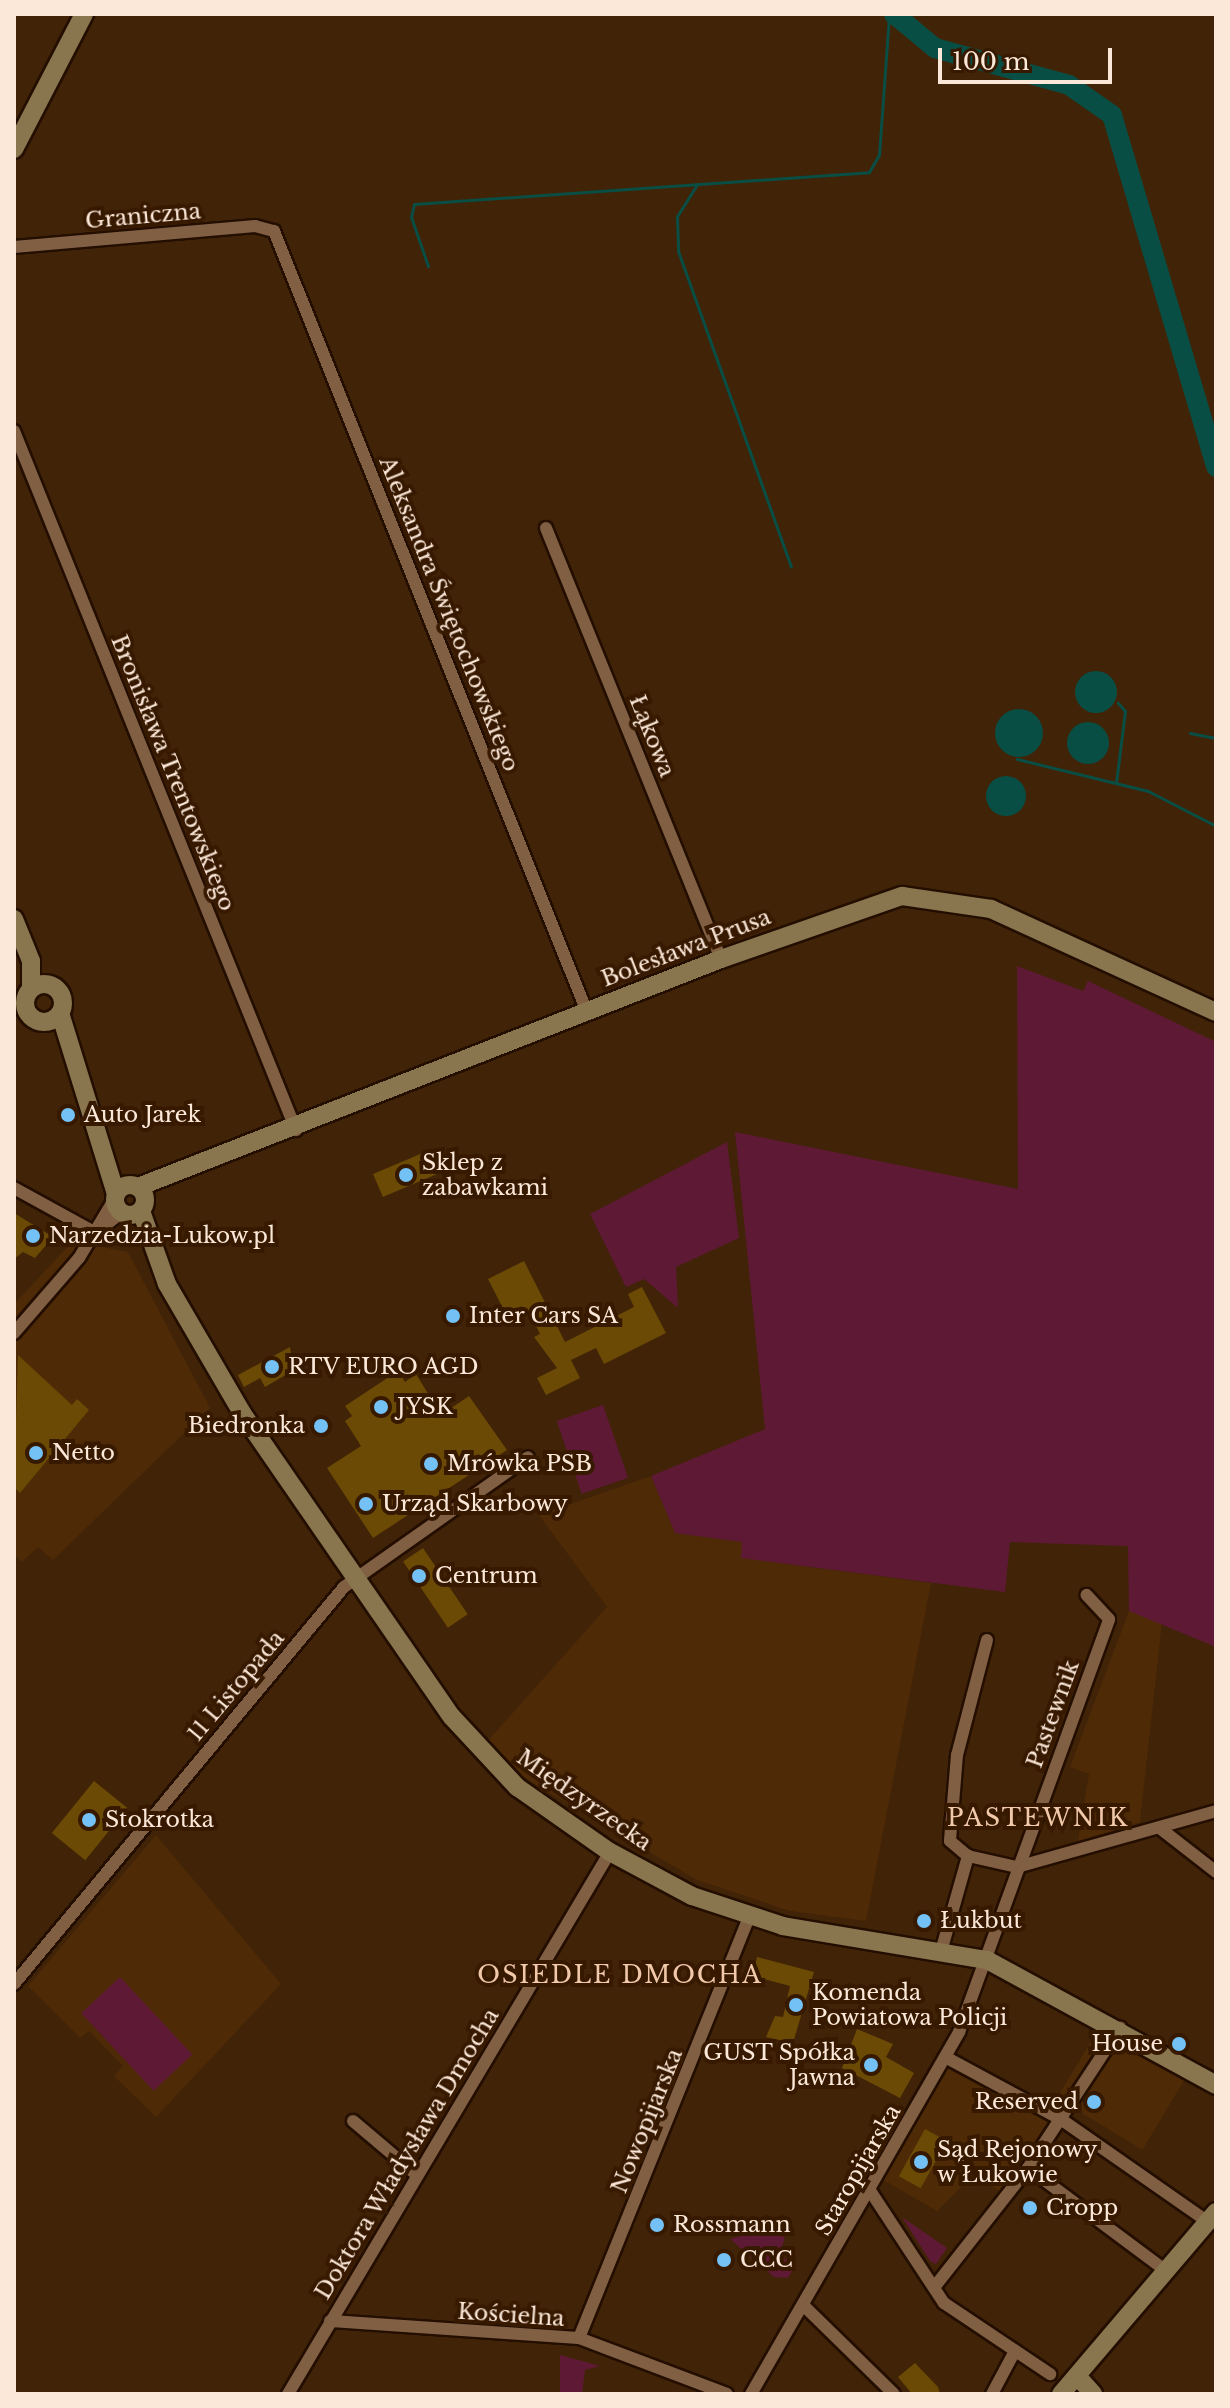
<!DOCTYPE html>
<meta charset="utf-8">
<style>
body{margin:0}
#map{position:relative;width:1230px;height:2408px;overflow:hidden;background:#412307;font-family:"Libre Baskerville",serif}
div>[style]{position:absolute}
.built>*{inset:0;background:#4e2a06;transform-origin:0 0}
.green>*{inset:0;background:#5e1a35;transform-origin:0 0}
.water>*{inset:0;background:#094e44}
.round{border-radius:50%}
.stream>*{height:3px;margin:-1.5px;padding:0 1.5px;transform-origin:1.5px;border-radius:1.5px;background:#094e44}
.river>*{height:20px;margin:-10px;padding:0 10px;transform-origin:10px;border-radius:10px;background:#094e44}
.building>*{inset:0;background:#6a4a04;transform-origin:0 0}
.roads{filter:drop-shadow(2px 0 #230e00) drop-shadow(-2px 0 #230e00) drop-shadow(0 2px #230e00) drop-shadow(0 -2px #230e00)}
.street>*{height:12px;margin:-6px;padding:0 6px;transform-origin:6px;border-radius:6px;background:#815f43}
.secondary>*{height:18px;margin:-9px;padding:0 9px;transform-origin:9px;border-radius:9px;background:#89764e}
.secondary>.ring{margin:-9px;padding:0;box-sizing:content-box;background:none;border:18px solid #89764e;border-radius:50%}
.dots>*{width:22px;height:22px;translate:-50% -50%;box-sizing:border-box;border:4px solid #371900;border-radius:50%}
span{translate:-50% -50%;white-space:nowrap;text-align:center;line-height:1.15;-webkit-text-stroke:8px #371900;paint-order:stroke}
.street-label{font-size:22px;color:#fce8d9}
.poi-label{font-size:22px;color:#fce8d9}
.left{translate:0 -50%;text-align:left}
.right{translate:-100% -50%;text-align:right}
.neighbourhood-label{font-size:24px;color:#f1c9aa;letter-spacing:2px}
.frame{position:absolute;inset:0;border:16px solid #fce8d9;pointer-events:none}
.scale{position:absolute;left:938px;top:48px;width:174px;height:36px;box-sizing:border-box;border:4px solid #fce8d9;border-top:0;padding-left:10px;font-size:24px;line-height:28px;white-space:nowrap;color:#fce8d9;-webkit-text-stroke:6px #371900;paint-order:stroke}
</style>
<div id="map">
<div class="built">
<div style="clip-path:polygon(73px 1241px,128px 1252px,210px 1408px,53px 1560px,38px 1547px,22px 1562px,14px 1554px,14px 1304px)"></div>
<div style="clip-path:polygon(651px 1476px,675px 1533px,743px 1542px,742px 1558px,931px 1583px,866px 1921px,790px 1911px,697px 1880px,523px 1777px,485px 1744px,607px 1607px,539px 1515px)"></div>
<div style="clip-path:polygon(1129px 1611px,1162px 1622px,1140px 1822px,1078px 1841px,1089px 1774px,1070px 1767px)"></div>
<div style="clip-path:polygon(156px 1835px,281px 1984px,156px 2117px,114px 2076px,123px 2066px,89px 2031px,80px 2038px,28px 1986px)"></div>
<div style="left:1099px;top:2028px;width:100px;height:82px;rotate:31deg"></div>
<div style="clip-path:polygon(945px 2067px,1052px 2123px,1002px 2193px,974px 2174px,937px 2211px,880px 2178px)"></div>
</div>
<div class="green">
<div style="clip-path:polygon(1017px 966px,1083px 991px,1088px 981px,1216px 1042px,1216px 1647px,1129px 1611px,1128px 1546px,1010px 1542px,1005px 1592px,741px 1558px,742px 1542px,675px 1533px,651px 1476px,765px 1429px,735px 1132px,1018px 1189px)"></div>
<div style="clip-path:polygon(727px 1142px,739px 1238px,676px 1267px,678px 1308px,644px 1279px,626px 1287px,590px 1214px)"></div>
<div style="left:603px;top:1405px;width:77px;height:49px;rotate:71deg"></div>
<div style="left:120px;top:1977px;width:106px;height:53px;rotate:47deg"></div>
<div style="clip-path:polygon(902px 2217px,947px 2248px,936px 2264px,930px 2261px)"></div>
<div style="clip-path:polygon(757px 2232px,785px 2237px,779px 2256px,796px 2265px,788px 2278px,774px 2277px,730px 2239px)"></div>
<div style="clip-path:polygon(560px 2355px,600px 2366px,585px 2370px,582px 2394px,560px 2394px)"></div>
</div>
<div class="water">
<div class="round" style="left:1075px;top:671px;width:42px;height:42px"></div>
<div class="round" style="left:995px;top:709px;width:48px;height:48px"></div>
<div class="round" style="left:1067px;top:722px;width:42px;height:42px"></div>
<div class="round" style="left:986px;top:776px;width:40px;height:40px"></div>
</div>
<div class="stream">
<div style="left:1215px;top:14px;width:4px;rotate:76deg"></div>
<div style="left:696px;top:186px;width:36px;rotate:122deg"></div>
<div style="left:677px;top:217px;width:34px;rotate:88deg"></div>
<div style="left:678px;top:251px;width:335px;rotate:70.3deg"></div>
<div style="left:428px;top:266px;width:52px;rotate:-109.1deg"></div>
<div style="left:411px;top:217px;width:13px;rotate:-77deg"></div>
<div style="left:414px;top:204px;width:456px;rotate:-4deg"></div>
<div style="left:869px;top:172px;width:20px;rotate:-60deg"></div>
<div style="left:879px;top:155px;width:141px;rotate:-85.9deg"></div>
<div style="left:1190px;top:733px;width:26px;rotate:11deg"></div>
<div style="left:1017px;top:759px;width:135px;rotate:13.7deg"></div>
<div style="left:1148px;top:791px;width:76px;rotate:27.2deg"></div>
<div style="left:1116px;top:783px;width:73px;rotate:-82.9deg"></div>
<div style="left:1125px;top:711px;width:11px;rotate:-131deg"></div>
</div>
<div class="river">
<div style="left:894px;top:14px;width:53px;rotate:39.7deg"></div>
<div style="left:935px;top:48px;width:139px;rotate:15.4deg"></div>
<div style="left:1069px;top:85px;width:52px;rotate:34.9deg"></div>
<div style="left:1112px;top:115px;width:367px;rotate:73.5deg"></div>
</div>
<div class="building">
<div style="left:432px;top:1149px;width:25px;height:64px;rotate:67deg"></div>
<div style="clip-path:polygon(14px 1213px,53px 1237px,35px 1258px,23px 1252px,14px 1259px)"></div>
<div style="clip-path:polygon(524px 1261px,565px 1342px,634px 1307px,628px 1294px,642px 1287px,666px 1333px,604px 1364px,596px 1348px,571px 1360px,580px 1378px,546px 1395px,537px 1378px,557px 1368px,534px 1337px,540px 1334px,527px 1308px,508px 1318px,488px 1279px)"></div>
<div style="clip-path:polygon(290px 1347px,294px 1370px,265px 1387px,260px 1378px,244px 1387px,238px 1375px)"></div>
<div style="clip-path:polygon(18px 1355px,72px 1405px,77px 1399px,89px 1410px,20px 1493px,14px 1487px)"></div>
<div style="clip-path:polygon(398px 1371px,405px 1382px,416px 1374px,441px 1415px,469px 1396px,507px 1450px,373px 1538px,327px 1468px,361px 1446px,345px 1421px,352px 1416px,345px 1406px)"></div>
<div style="left:423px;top:1548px;width:80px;height:24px;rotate:56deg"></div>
<div style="left:94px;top:1781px;width:43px;height:67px;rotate:39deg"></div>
<div style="clip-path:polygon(757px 1957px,814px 1972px,793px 2043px,766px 2037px,775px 2016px,783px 2017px,790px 1986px,753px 1976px)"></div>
<div style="clip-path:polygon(857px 2029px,893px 2044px,886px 2057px,914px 2073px,900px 2098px,842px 2068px)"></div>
<div style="left:925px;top:2129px;width:25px;height:54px;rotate:29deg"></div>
<div style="clip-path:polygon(915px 2363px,938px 2387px,940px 2394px,912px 2394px,898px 2377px)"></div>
</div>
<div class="roads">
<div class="street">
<div style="left:14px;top:247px;width:242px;rotate:-5deg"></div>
<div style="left:255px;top:226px;width:20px;rotate:15deg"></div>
<div style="left:274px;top:231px;width:841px;rotate:68.16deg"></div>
<div style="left:14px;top:431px;width:754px;rotate:68.03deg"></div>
<div style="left:546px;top:528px;width:465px;rotate:67.9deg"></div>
<div style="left:14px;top:1188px;width:94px;rotate:28.8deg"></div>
<div style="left:98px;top:1231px;width:29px;rotate:-38deg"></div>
<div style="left:14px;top:1333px;width:99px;rotate:-49.1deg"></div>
<div style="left:79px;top:1258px;width:70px;rotate:-59deg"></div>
<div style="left:987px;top:1640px;width:119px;rotate:104.6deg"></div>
<div style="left:957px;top:1755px;width:86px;rotate:94.7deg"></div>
<div style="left:950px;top:1841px;width:23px;rotate:40deg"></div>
<div style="left:968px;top:1856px;width:50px;rotate:12.7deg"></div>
<div style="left:1017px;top:1867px;width:207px;rotate:-15.7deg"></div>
<div style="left:1161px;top:1829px;width:70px;rotate:38deg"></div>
<div style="left:942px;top:1948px;width:96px;rotate:-74.2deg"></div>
<div style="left:14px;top:1984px;width:516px;rotate:-50.27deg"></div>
<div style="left:344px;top:1587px;width:225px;rotate:-35.2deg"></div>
<div style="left:947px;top:2058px;width:131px;rotate:28.3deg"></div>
<div style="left:1062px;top:2120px;width:178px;rotate:34.9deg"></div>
<div style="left:353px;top:2121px;width:84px;rotate:40.2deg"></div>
<div style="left:1028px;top:2168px;width:172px;rotate:36.7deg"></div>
<div style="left:869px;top:2189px;width:136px;rotate:56.7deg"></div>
<div style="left:944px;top:2303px;width:128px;rotate:33.8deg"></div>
<div style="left:936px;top:2285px;width:149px;rotate:-51.8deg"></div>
<div style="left:1028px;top:2168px;width:168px;rotate:-56.7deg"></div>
<div style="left:803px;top:2305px;width:127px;rotate:44.4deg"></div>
<div style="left:330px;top:2321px;width:250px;rotate:3.9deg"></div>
<div style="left:579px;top:2338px;width:158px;rotate:20.7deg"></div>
<div style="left:579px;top:2338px;width:454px;rotate:-68deg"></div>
<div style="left:288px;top:2394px;width:630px;rotate:-59.29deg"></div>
<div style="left:751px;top:2394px;width:418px;rotate:-60.1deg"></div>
<div style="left:959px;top:2032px;width:439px;rotate:-70deg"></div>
<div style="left:1109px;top:1619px;width:33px;rotate:-133deg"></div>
<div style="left:992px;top:2394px;width:49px;rotate:-61.9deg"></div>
</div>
<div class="secondary">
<div style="left:14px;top:149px;width:152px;rotate:-62.6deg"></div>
<div style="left:14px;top:919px;width:45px;rotate:68deg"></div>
<div style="left:31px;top:961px;width:27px;rotate:90deg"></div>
<div class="ring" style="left:25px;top:984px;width:20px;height:20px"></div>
<div style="left:60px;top:1013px;width:189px;rotate:72.8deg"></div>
<div class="ring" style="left:115px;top:1185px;width:12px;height:12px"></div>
<div style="left:138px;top:1187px;width:626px;rotate:-21.36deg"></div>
<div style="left:721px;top:959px;width:192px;rotate:-19.2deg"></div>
<div style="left:902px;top:896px;width:90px;rotate:8.3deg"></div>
<div style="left:991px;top:909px;width:247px;rotate:24.6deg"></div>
<div style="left:141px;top:1211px;width:77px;rotate:70.4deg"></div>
<div style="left:167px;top:1284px;width:149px;rotate:59.8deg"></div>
<div style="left:242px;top:1413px;width:369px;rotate:55.4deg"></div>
<div style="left:452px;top:1717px;width:96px;rotate:47.1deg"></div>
<div style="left:517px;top:1787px;width:113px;rotate:35deg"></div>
<div style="left:610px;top:1852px;width:93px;rotate:28.2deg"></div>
<div style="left:692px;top:1896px;width:96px;rotate:18.2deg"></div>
<div style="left:783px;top:1926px;width:207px;rotate:9.5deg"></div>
<div style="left:987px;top:1960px;width:261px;rotate:28.6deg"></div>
<div style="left:1077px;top:2376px;width:24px;rotate:48deg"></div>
<div style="left:1061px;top:2394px;width:239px;rotate:-49.6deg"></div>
</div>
</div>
<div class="dots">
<div style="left:68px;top:1115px;background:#73c1f5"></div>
<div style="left:406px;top:1175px;background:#73c1f5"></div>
<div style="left:33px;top:1236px;background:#73c1f5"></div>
<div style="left:453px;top:1316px;background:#73c1f5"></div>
<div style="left:272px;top:1367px;background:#73c1f5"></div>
<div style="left:381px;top:1407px;background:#73c1f5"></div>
<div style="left:321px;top:1426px;background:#73c1f5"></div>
<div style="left:36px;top:1453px;background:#73c1f5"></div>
<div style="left:431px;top:1464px;background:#73c1f5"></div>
<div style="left:366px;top:1504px;background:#73c1f5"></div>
<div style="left:419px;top:1576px;background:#73c1f5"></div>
<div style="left:89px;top:1820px;background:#73c1f5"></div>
<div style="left:924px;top:1921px;background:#73c1f5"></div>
<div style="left:796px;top:2005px;background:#73c1f5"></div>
<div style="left:1179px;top:2044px;background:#73c1f5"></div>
<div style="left:871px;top:2065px;background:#73c1f5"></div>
<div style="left:1094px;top:2102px;background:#73c1f5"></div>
<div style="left:921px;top:2162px;background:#73c1f5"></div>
<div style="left:1030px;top:2208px;background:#73c1f5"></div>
<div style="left:657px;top:2225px;background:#73c1f5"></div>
<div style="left:724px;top:2260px;background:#73c1f5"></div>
</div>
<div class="street-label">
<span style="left:143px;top:216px;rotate:-5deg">Graniczna</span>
<span style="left:449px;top:614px;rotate:68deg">Aleksandra Świętochowskiego</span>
<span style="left:652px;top:736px;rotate:68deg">Łąkowa</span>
<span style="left:173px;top:773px;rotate:68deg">Bronisława Trentowskiego</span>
<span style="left:686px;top:948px;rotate:-21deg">Bolesława Prusa</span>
<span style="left:236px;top:1686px;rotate:-50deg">11 Listopada</span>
<span style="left:1053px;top:1714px;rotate:-70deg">Pastewnik</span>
<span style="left:584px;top:1800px;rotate:35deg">Międzyrzecka</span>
<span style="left:647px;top:2121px;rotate:-68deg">Nowopijarska</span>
<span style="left:407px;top:2154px;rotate:-59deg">Doktora Władysława Dmocha</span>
<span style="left:858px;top:2170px;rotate:-60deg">Staropijarska</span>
<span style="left:511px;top:2315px;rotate:4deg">Kościelna</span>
</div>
<div class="poi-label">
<span class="left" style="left:84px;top:1115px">Auto Jarek</span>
<span class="left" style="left:422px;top:1175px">Sklep z<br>zabawkami</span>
<span class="left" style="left:49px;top:1236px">Narzedzia-Lukow.pl</span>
<span class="left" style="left:469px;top:1316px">Inter Cars SA</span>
<span class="left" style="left:288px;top:1367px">RTV EURO AGD</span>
<span class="left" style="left:397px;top:1407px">JYSK</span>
<span class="right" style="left:305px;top:1426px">Biedronka</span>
<span class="left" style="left:52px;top:1453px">Netto</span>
<span class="left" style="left:447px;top:1464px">Mrówka PSB</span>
<span class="left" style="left:382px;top:1504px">Urząd Skarbowy</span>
<span class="left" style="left:435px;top:1576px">Centrum</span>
<span class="left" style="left:105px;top:1820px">Stokrotka</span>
<span class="left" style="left:940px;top:1921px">Łukbut</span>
<span class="left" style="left:812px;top:2005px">Komenda<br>Powiatowa Policji</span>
<span class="right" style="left:1163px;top:2044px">House</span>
<span class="right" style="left:855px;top:2065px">GUST Spółka<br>Jawna</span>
<span class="right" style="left:1078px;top:2102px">Reserved</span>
<span class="left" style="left:937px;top:2162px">Sąd Rejonowy<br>w Łukowie</span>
<span class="left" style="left:1046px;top:2208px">Cropp</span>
<span class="left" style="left:673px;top:2225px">Rossmann</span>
<span class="left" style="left:740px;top:2260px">CCC</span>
</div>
<div class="neighbourhood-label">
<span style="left:1038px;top:1818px">PASTEWNIK</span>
<span style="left:620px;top:1975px">OSIEDLE DMOCHA</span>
</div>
<div class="frame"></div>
<div class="scale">100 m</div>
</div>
